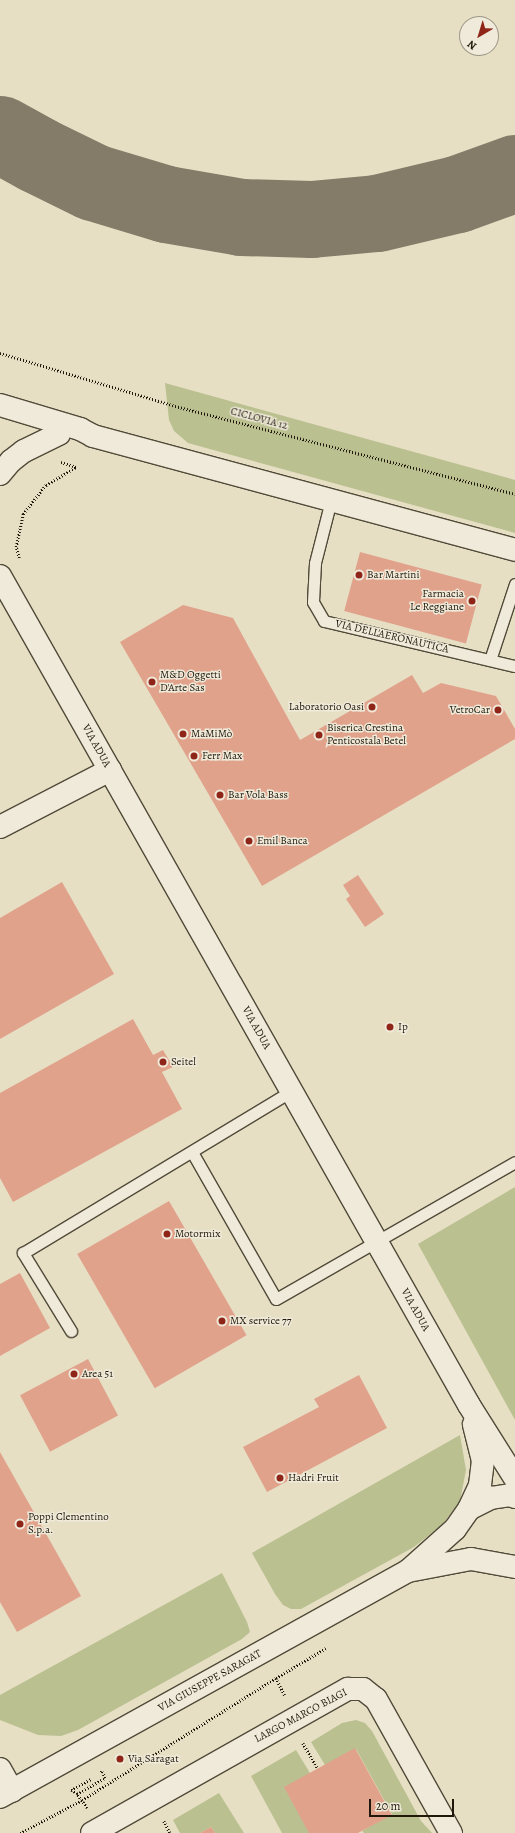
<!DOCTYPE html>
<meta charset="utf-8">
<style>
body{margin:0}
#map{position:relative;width:515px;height:1833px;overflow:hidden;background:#e6dfc4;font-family:Alegreya,serif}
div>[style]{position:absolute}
.green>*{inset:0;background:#bbc090}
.taxiway>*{height:77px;margin:-38.5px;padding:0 38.5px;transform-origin:38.5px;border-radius:38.5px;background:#847c68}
.building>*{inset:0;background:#e1a28c;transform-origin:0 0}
.path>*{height:2.5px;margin-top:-1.25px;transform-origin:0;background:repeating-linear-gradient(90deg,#21180b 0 1px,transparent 0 3px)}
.roads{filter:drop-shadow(1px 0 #524a39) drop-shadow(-1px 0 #524a39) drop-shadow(0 1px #524a39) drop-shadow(0 -1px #524a39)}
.lane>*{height:11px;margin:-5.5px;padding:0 5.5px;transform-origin:5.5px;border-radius:5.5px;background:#efead9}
.street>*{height:22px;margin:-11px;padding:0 11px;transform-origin:11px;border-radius:11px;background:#efead9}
.secondary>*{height:22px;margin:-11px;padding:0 11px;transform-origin:11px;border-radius:11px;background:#efead9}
.dots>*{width:11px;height:11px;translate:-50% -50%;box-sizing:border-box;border:2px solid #efead9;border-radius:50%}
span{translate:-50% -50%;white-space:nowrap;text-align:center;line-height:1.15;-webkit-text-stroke:3px #efead9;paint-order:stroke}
.street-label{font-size:11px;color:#21180b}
.poi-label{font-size:11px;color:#21180b}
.left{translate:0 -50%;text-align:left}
.right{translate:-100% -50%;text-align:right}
.north{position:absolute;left:459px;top:16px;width:40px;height:40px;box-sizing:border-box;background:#efead9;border:1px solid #9d9687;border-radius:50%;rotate:218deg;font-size:11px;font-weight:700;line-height:16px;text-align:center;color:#21180b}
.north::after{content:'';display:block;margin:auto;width:14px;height:18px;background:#8f2418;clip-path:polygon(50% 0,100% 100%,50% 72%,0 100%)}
.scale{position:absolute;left:369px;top:1799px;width:85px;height:18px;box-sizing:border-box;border:2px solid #21180b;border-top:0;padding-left:5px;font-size:12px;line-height:14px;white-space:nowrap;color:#21180b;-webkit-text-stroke:3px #efead9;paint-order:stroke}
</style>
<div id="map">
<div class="green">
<div style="clip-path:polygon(165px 383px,515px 480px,515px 533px,188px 443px,174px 431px,169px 420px)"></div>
<div style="clip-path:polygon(515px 1187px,515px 1420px,418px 1244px)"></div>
<div style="clip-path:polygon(460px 1435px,466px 1470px,460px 1501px,442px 1525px,414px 1547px,301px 1609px,291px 1609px,283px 1605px,275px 1594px,252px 1553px)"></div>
<div style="clip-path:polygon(222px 1573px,247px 1622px,250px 1632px,242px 1639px,78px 1730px,61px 1736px,38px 1735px,0 1720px,0 1695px)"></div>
<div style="clip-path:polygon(356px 1720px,365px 1723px,372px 1731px,421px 1821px,432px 1833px,364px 1833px,362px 1831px,392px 1814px,356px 1749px,325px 1765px,311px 1742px,342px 1723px)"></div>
<div style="clip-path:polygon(296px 1750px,310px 1773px,309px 1833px,282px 1833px,251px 1776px)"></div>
<div style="clip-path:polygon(219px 1793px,244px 1833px,215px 1833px,211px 1827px,200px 1833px,180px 1833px,173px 1820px)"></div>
</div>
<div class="taxiway">
<div style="left:0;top:134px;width:43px;rotate:28.9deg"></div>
<div style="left:38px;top:155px;width:61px;rotate:26.1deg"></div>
<div style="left:93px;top:182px;width:76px;rotate:16.8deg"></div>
<div style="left:166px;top:204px;width:76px;rotate:9.8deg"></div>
<div style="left:241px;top:217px;width:70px;rotate:1.6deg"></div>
<div style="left:311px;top:219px;width:66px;rotate:-5.2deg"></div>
<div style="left:377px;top:213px;width:82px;rotate:-13.4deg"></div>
<div style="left:457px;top:194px;width:62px;rotate:-19.9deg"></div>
</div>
<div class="building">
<div style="left:360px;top:552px;width:126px;height:61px;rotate:15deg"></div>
<div style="clip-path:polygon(183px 605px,233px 618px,300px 740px,412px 675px,423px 693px,441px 683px,496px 696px,515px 729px,515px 739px,262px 886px,120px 642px)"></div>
<div style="clip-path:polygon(358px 875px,384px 914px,365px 927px,346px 899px,350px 896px,343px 885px)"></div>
<div style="clip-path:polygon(62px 882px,114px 974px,0 1039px,0 918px)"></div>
<div style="clip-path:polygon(133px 1019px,153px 1055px,163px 1050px,173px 1067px,162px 1072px,182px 1109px,13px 1202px,0 1178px,0 1093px)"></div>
<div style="left:169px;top:1201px;width:155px;height:106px;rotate:60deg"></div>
<div style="clip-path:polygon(20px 1273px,50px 1328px,0 1356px,0 1284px)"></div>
<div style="left:88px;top:1359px;width:64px;height:77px;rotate:62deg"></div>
<div style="clip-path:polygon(359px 1375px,387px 1428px,267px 1492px,243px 1447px,319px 1407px,314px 1399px)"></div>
<div style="clip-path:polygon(0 1452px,81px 1596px,17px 1632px,0 1602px)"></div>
<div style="clip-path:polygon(355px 1748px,392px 1815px,358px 1833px,309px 1833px,284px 1787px)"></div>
<div style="clip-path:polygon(211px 1827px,215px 1833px,200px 1833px)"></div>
</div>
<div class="path">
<div style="left:0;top:353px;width:183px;rotate:16.8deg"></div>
<div style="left:175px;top:406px;width:351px;rotate:14.5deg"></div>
<div style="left:61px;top:462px;width:16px;rotate:18deg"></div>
<div style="left:19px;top:558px;width:11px;rotate:-105deg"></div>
<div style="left:16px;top:547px;width:34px;rotate:-78deg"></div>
<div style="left:23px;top:514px;width:37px;rotate:-52deg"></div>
<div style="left:46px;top:485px;width:35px;rotate:-31deg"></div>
<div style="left:276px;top:1678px;width:20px;rotate:63deg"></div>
<div style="left:303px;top:1743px;width:30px;rotate:60deg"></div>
<div style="left:77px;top:1794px;width:7px;rotate:-146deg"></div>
<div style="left:71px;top:1790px;width:23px;rotate:-29deg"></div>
<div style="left:87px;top:1808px;width:17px;rotate:-126deg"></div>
<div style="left:77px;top:1794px;width:32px;rotate:-30deg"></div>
<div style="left:105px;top:1778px;width:7px;rotate:-117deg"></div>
<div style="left:102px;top:1772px;width:2px;rotate:153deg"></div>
<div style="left:164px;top:1821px;width:13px;rotate:63deg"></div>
<div style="left:20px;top:1833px;width:70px;rotate:-28deg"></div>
<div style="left:82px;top:1800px;width:229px;rotate:-32.2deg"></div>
<div style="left:276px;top:1678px;width:58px;rotate:-31deg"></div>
</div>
<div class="roads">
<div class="lane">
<div style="left:331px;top:500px;width:65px;rotate:104.3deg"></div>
<div style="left:315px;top:563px;width:39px;rotate:93deg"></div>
<div style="left:313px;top:602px;width:22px;rotate:60deg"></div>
<div style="left:324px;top:621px;width:196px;rotate:13.3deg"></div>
<div style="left:490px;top:660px;width:80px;rotate:-71.8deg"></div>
<div style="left:192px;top:1152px;width:169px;rotate:60.3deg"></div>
<div style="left:276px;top:1299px;width:275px;rotate:-29.8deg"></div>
<div style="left:71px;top:1331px;width:92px;rotate:-121.6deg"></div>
<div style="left:23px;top:1253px;width:314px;rotate:-31.1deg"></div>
</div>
<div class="street">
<div style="left:0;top:474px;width:17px;rotate:-50deg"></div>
<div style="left:11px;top:461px;width:16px;rotate:-38deg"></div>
<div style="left:24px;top:451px;width:39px;rotate:-26deg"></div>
<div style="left:0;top:576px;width:952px;rotate:60.5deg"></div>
<div style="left:469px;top:1405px;width:86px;rotate:57.8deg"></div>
<div style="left:0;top:827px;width:124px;rotate:-27.4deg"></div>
<div style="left:469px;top:1509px;width:25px;rotate:-27deg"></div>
<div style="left:491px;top:1498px;width:19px;rotate:-9deg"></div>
<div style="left:510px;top:1495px;width:5px;rotate:22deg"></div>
<div style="left:408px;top:1571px;width:64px;rotate:-10.8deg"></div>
<div style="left:471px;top:1559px;width:45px;rotate:10.3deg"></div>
<div style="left:0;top:1769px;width:25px;rotate:61deg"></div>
<div style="left:0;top:1797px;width:466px;rotate:-29deg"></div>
<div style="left:408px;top:1571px;width:63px;rotate:-41.8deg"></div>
<div style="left:455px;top:1529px;width:24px;rotate:-55deg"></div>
<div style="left:469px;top:1509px;width:26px;rotate:-65deg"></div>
<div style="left:480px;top:1485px;width:24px;rotate:-83deg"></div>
<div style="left:483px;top:1461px;width:38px;rotate:-104deg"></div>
<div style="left:92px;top:1833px;width:294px;rotate:-29.4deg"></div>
<div style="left:348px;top:1689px;width:15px"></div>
<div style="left:363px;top:1689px;width:16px;rotate:38deg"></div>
<div style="left:376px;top:1699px;width:154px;rotate:60.8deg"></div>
</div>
<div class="secondary">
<div style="left:0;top:405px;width:84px;rotate:16.7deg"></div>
<div style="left:80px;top:429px;width:15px;rotate:28deg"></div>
<div style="left:93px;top:436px;width:437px;rotate:15.1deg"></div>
</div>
</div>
<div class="dots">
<div style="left:359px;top:575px;background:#8f2418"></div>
<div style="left:472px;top:601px;background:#8f2418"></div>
<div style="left:152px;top:682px;background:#8f2418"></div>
<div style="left:372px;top:707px;background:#8f2418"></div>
<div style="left:498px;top:710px;background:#8f2418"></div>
<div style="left:183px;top:734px;background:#8f2418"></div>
<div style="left:319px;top:735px;background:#8f2418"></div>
<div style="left:194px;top:756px;background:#8f2418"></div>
<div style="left:220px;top:795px;background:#8f2418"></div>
<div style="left:249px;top:841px;background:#8f2418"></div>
<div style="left:390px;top:1027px;background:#8f2418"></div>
<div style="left:163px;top:1062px;background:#8f2418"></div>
<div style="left:167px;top:1234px;background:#8f2418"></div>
<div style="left:222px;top:1321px;background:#8f2418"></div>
<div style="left:74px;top:1374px;background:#8f2418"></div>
<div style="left:280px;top:1478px;background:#8f2418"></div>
<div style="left:20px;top:1524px;background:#8f2418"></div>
<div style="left:120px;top:1759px;background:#8f2418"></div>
</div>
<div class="street-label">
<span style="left:259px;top:419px;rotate:15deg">CICLOVIA 12</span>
<span style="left:392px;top:637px;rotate:13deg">VIA DELL'AERONAUTICA</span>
<span style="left:96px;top:746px;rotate:61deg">VIA ADUA</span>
<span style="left:256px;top:1028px;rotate:61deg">VIA ADUA</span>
<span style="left:415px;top:1310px;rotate:61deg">VIA ADUA</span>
<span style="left:210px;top:1681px;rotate:-29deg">VIA GIUSEPPE SARAGAT</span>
<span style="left:301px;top:1716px;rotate:-28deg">LARGO MARCO BIAGI</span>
</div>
<div class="poi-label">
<span class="left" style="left:367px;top:575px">Bar Martini</span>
<span class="right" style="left:464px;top:601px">Farmacia<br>Le Reggiane</span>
<span class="left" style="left:160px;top:682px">M&amp;D Oggetti<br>D'Arte Sas</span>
<span class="right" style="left:364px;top:707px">Laboratorio Oasi</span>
<span class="right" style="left:490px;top:710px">VetroCar</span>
<span class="left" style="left:327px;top:735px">Biserica Crestina<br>Penticostala Betel</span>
<span class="left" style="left:191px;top:734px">MaMiMò</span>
<span class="left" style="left:202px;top:756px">Ferr Max</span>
<span class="left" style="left:228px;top:795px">Bar Vola Bass</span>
<span class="left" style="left:257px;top:841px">Emil Banca</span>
<span class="left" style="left:398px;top:1027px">Ip</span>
<span class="left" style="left:171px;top:1062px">Seitel</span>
<span class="left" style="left:175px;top:1234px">Motormix</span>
<span class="left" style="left:230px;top:1321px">MX service 77</span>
<span class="left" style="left:82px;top:1374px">Area 51</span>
<span class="left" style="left:288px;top:1478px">Hadri Fruit</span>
<span class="left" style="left:28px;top:1524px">Poppi Clementino<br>S.p.a.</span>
<span class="left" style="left:128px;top:1759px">Via Saragat</span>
</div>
<div class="north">N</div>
<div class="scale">20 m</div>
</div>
